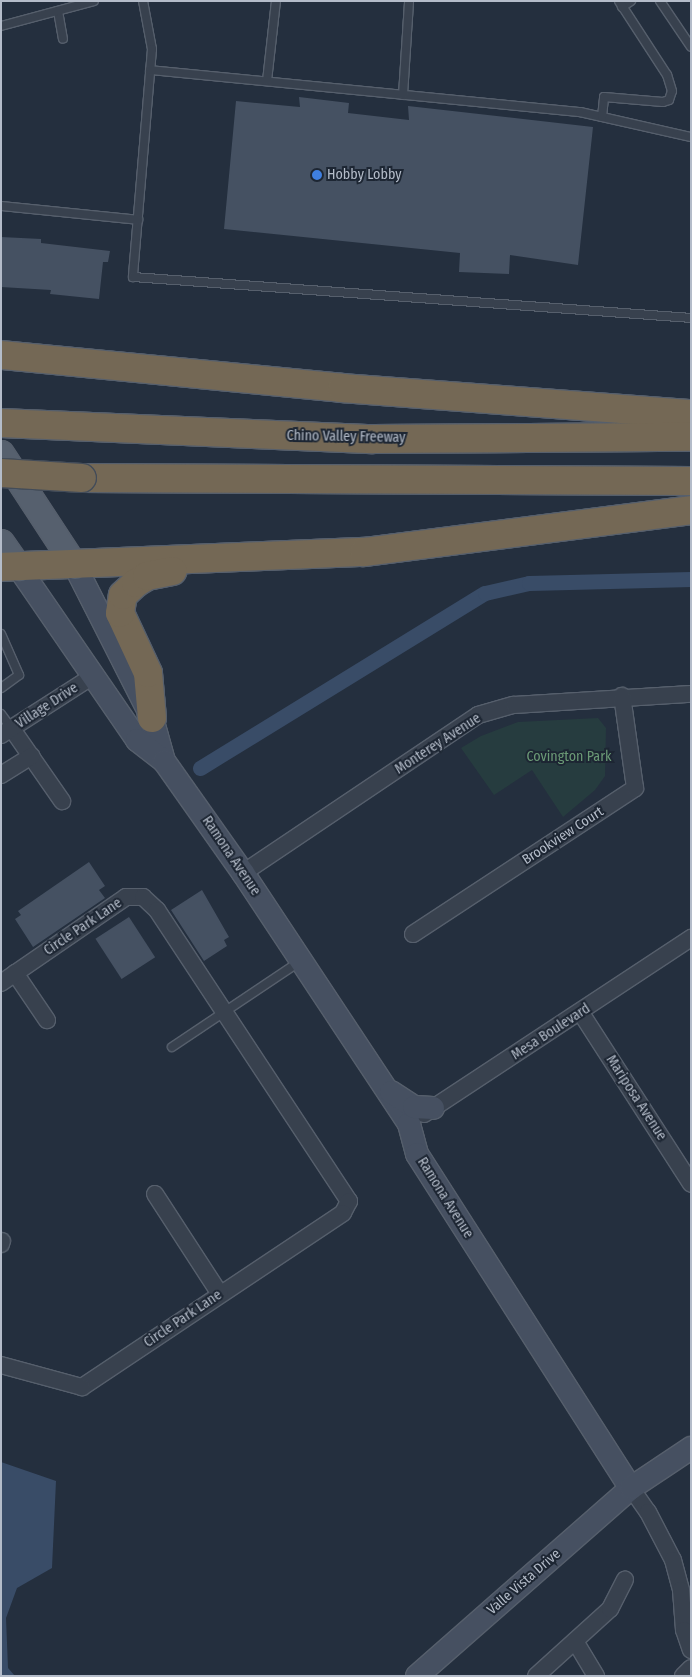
<!DOCTYPE html>
<style>
body{margin:0}
#map{position:relative;width:692px;height:1677px;overflow:hidden;background:#242f3e;font-family:"Fira Sans Condensed",sans-serif}
div>[style]{position:absolute}
.green>*{inset:0;background:#263c3f}
.water>*{inset:0;background:#394c67}
.canal>*{height:15px;margin:-7.5px;padding:0 7.5px;transform-origin:7.5px;border-radius:7.5px;background:#394c67}
.building>*{inset:0;background:#455162;transform-origin:0 0}
.roads{filter:drop-shadow(1px 0 #565f6c) drop-shadow(-1px 0 #565f6c) drop-shadow(0 1px #565f6c) drop-shadow(0 -1px #565f6c)}
.lane>*{height:8px;margin:-4px;padding:0 4px;transform-origin:4px;border-radius:4px;background:#38414e}
.street>*{height:16px;margin:-8px;padding:0 8px;transform-origin:8px;border-radius:8px;background:#38414e}
.secondary>*{height:22px;margin:-11px;padding:0 11px;transform-origin:11px;border-radius:11px;background:#465061}
.primary>*{height:25px;margin:-12.5px;padding:0 12.5px;transform-origin:12.5px;border-radius:12.5px;background:#56606e}
.highway>*{height:28px;margin:-14px;padding:0 14px;transform-origin:14px;border-radius:14px;background:#746855}
.bridges{filter:drop-shadow(1px 0 #434c59) drop-shadow(-1px 0 #434c59) drop-shadow(0 1px #434c59) drop-shadow(0 -1px #434c59)}
.highway-bridge>*{height:28px;margin:-14px;padding:0 14px;transform-origin:14px;border-radius:14px;background:#746855}
.dots>*{width:14px;height:14px;translate:-50% -50%;box-sizing:border-box;border:2px solid #1d2633;border-radius:50%}
span{translate:-50% -50%;white-space:nowrap;text-align:center;line-height:1.15;-webkit-text-stroke:4px #1d2633;paint-order:stroke}
.poi-label{font-size:14px;color:#b4bcc9}
.left{translate:0 -50%;text-align:left}
.street-label{font-size:14px;color:#b4bcc9}
.park-label{font-size:14px;color:#6b9a76}
.frame{position:absolute;inset:0;border:2px solid #b4bcc9;pointer-events:none}
</style>
<div id="map">
<div class="green">
<div style="clip-path:polygon(598px 718px,606px 728px,605px 776px,595px 790px,563px 817px,532px 770px,494px 795px,461px 748px,481px 736px,518px 722px)"></div>
</div>
<div class="water">
<div style="clip-path:polygon(1px 1462px,56px 1481px,52px 1568px,17px 1588px,6px 1618px,8px 1668px,15px 1676px,1px 1676px)"></div>
</div>
<div class="canal">
<div style="left:200px;top:768px;width:334px;rotate:-31.6deg"></div>
<div style="left:485px;top:593px;width:45px;rotate:-12.8deg"></div>
<div style="left:529px;top:583px;width:162px;rotate:-1.4deg"></div>
</div>
<div class="building">
<div style="clip-path:polygon(299px 97px,349px 103px,348px 113px,409px 120px,408px 106px,593px 127px,578px 265px,510px 255px,509px 274px,459px 272px,460px 253px,224px 229px,236px 101px,300px 107px)"></div>
<div style="clip-path:polygon(1px 237px,41px 239px,41px 243px,110px 251px,108px 262px,103px 262px,99px 299px,50px 294px,51px 290px,1px 287px)"></div>
<div style="clip-path:polygon(89px 862px,105px 886px,99px 890px,105px 898px,33px 947px,15px 919px,21px 915px,18px 911px)"></div>
<div style="clip-path:polygon(202px 890px,229px 937px,224px 940px,227px 946px,204px 961px,171px 910px)"></div>
<div style="left:129px;top:917px;width:48px;height:40px;rotate:57deg"></div>
</div>
<div class="roads">
<div class="lane">
<div style="left:143px;top:1px;width:49px;rotate:79.4deg"></div>
<div style="left:152px;top:49px;width:229px;rotate:94.8deg"></div>
<div style="left:133px;top:277px;width:560px;rotate:4.2deg"></div>
<div style="left:660px;top:1px;width:55px;rotate:56deg"></div>
<div style="left:622px;top:7px;width:11px;rotate:-34deg"></div>
<div style="left:58px;top:11px;width:28px;rotate:80deg"></div>
<div style="left:1px;top:26px;width:96px;rotate:-15deg"></div>
<div style="left:150px;top:70px;width:432px;rotate:5.6deg"></div>
<div style="left:580px;top:112px;width:114px;rotate:12.7deg"></div>
<div style="left:267px;top:81px;width:81px;rotate:-83.6deg"></div>
<div style="left:403px;top:95px;width:94px;rotate:-86.3deg"></div>
<div style="left:602px;top:117px;width:20px;rotate:-84deg"></div>
<div style="left:604px;top:97px;width:59px;rotate:4.8deg"></div>
<div style="left:663px;top:102px;width:6px;rotate:-18deg"></div>
<div style="left:669px;top:100px;width:9px;rotate:-72deg"></div>
<div style="left:672px;top:91px;width:17px;rotate:-107deg"></div>
<div style="left:667px;top:75px;width:88px;rotate:-123deg"></div>
<div style="left:1px;top:206px;width:138px;rotate:5.8deg"></div>
<div style="left:1px;top:634px;width:45px;rotate:66.3deg"></div>
<div style="left:19px;top:675px;width:22px;rotate:144deg"></div>
<div style="left:1px;top:714px;width:19px;rotate:54deg"></div>
<div style="left:172px;top:1047px;width:153px;rotate:-33.8deg"></div>
</div>
<div class="street">
<div style="left:12px;top:729px;width:88px;rotate:55.2deg"></div>
<div style="left:1px;top:735px;width:109px;rotate:-32.7deg"></div>
<div style="left:1px;top:775px;width:36px;rotate:-32deg"></div>
<div style="left:243px;top:873px;width:283px;rotate:-33.9deg"></div>
<div style="left:478px;top:715px;width:37px;rotate:-16deg"></div>
<div style="left:514px;top:705px;width:177px;rotate:-3.6deg"></div>
<div style="left:413px;top:934px;width:266px;rotate:-33.3deg"></div>
<div style="left:635px;top:788px;width:93px;rotate:-98deg"></div>
<div style="left:15px;top:973px;width:57px;rotate:55.8deg"></div>
<div style="left:1px;top:983px;width:152px;rotate:-34.5deg"></div>
<div style="left:126px;top:897px;width:17px"></div>
<div style="left:143px;top:897px;width:19px;rotate:43deg"></div>
<div style="left:157px;top:910px;width:349px;rotate:56.6deg"></div>
<div style="left:349px;top:1201px;width:13px;rotate:117deg"></div>
<div style="left:343px;top:1213px;width:314px;rotate:146.3deg"></div>
<div style="left:82px;top:1387px;width:84px;rotate:-164.8deg"></div>
<div style="left:581px;top:1013px;width:203px;rotate:57.2deg"></div>
<div style="left:424px;top:1114px;width:320px;rotate:-33.4deg"></div>
<div style="left:155px;top:1194px;width:119px;rotate:57deg"></div>
<div style="left:1px;top:1244px;width:3px;rotate:-72deg"></div>
<div style="left:631px;top:1488px;width:29px;rotate:55deg"></div>
<div style="left:648px;top:1512px;width:54px;rotate:62.5deg"></div>
<div style="left:673px;top:1560px;width:31px;rotate:75deg"></div>
<div style="left:681px;top:1590px;width:40px;rotate:85.7deg"></div>
<div style="left:684px;top:1630px;width:21px;rotate:71deg"></div>
<div style="left:575px;top:1641px;width:41px;rotate:59deg"></div>
<div style="left:536px;top:1676px;width:100px;rotate:-42.2deg"></div>
<div style="left:610px;top:1609px;width:33px;rotate:-63deg"></div>
<div style="left:683px;top:1676px;width:11px;rotate:-45deg"></div>
</div>
<div class="secondary">
<div style="left:75px;top:566px;width:170px;rotate:63.1deg"></div>
<div style="left:152px;top:718px;width:45px;rotate:74.4deg"></div>
<div style="left:19px;top:568px;width:209px;rotate:55.5deg"></div>
<div style="left:137px;top:740px;width:34px;rotate:38deg"></div>
<div style="left:164px;top:761px;width:137px;rotate:54.8deg"></div>
<div style="left:243px;top:873px;width:301px;rotate:56.5deg"></div>
<div style="left:409px;top:1124px;width:31px;rotate:75deg"></div>
<div style="left:417px;top:1154px;width:397px;rotate:57.4deg"></div>
<div style="left:391px;top:1092px;width:27px;rotate:33deg"></div>
<div style="left:414px;top:1107px;width:19px;rotate:3deg"></div>
<div style="left:417px;top:1676px;width:285px;rotate:-41.3deg"></div>
<div style="left:631px;top:1488px;width:72px;rotate:-33.7deg"></div>
</div>
<div class="primary">
<div style="left:1px;top:453px;width:135px;rotate:56.8deg"></div>
<div style="left:1px;top:542px;width:32px;rotate:55deg"></div>
</div>
<div class="highway">
<div style="left:1px;top:355px;width:343px;rotate:5.5deg"></div>
<div style="left:342px;top:388px;width:350px;rotate:4.3deg"></div>
<div style="left:1px;top:423px;width:372px;rotate:2.5deg"></div>
<div style="left:373px;top:439px;width:318px;rotate:-0.4deg"></div>
<div style="left:82px;top:478px;width:609px;rotate:0.28deg"></div>
<div style="left:1px;top:567px;width:363px;rotate:-2.4deg"></div>
<div style="left:364px;top:552px;width:330px;rotate:-7.3deg"></div>
<div style="left:152px;top:718px;width:45px;rotate:-95.1deg"></div>
<div style="left:148px;top:673px;width:66px;rotate:-115deg"></div>
<div style="left:120px;top:613px;width:18px;rotate:-81deg"></div>
<div style="left:123px;top:595px;width:18px;rotate:-43deg"></div>
<div style="left:136px;top:583px;width:13px;rotate:-32deg"></div>
<div style="left:147px;top:576px;width:26px;rotate:-11deg"></div>
</div>
</div>
<div class="bridges">
<div class="highway-bridge">
<div style="left:1px;top:473px;width:81px;rotate:3.5deg"></div>
</div>
</div>
<div class="dots">
<div style="left:317px;top:175px;background:#3f7fe0"></div>
</div>
<div class="poi-label">
<span class="left" style="left:327px;top:175px">Hobby Lobby</span>
</div>
<div class="street-label">
<span style="left:346px;top:437px;rotate:1deg">Chino Valley Freeway</span>
<span style="left:47px;top:706px;rotate:-33deg">Village Drive</span>
<span style="left:438px;top:744px;rotate:-33deg">Monterey Avenue</span>
<span style="left:563px;top:836px;rotate:-33deg">Brookview Court</span>
<span style="left:231px;top:856px;rotate:56deg">Ramona Avenue</span>
<span style="left:83px;top:927px;rotate:-34deg">Circle Park Lane</span>
<span style="left:551px;top:1032px;rotate:-33deg">Mesa Boulevard</span>
<span style="left:636px;top:1098px;rotate:57deg">Mariposa Avenue</span>
<span style="left:445px;top:1198px;rotate:58deg">Ramona Avenue</span>
<span style="left:183px;top:1319px;rotate:-34deg">Circle Park Lane</span>
<span style="left:524px;top:1582px;rotate:-41deg">Valle Vista Drive</span>
</div>
<div class="park-label">
<span style="left:569px;top:757px">Covington Park</span>
</div>
<div class="frame"></div>
</div>
